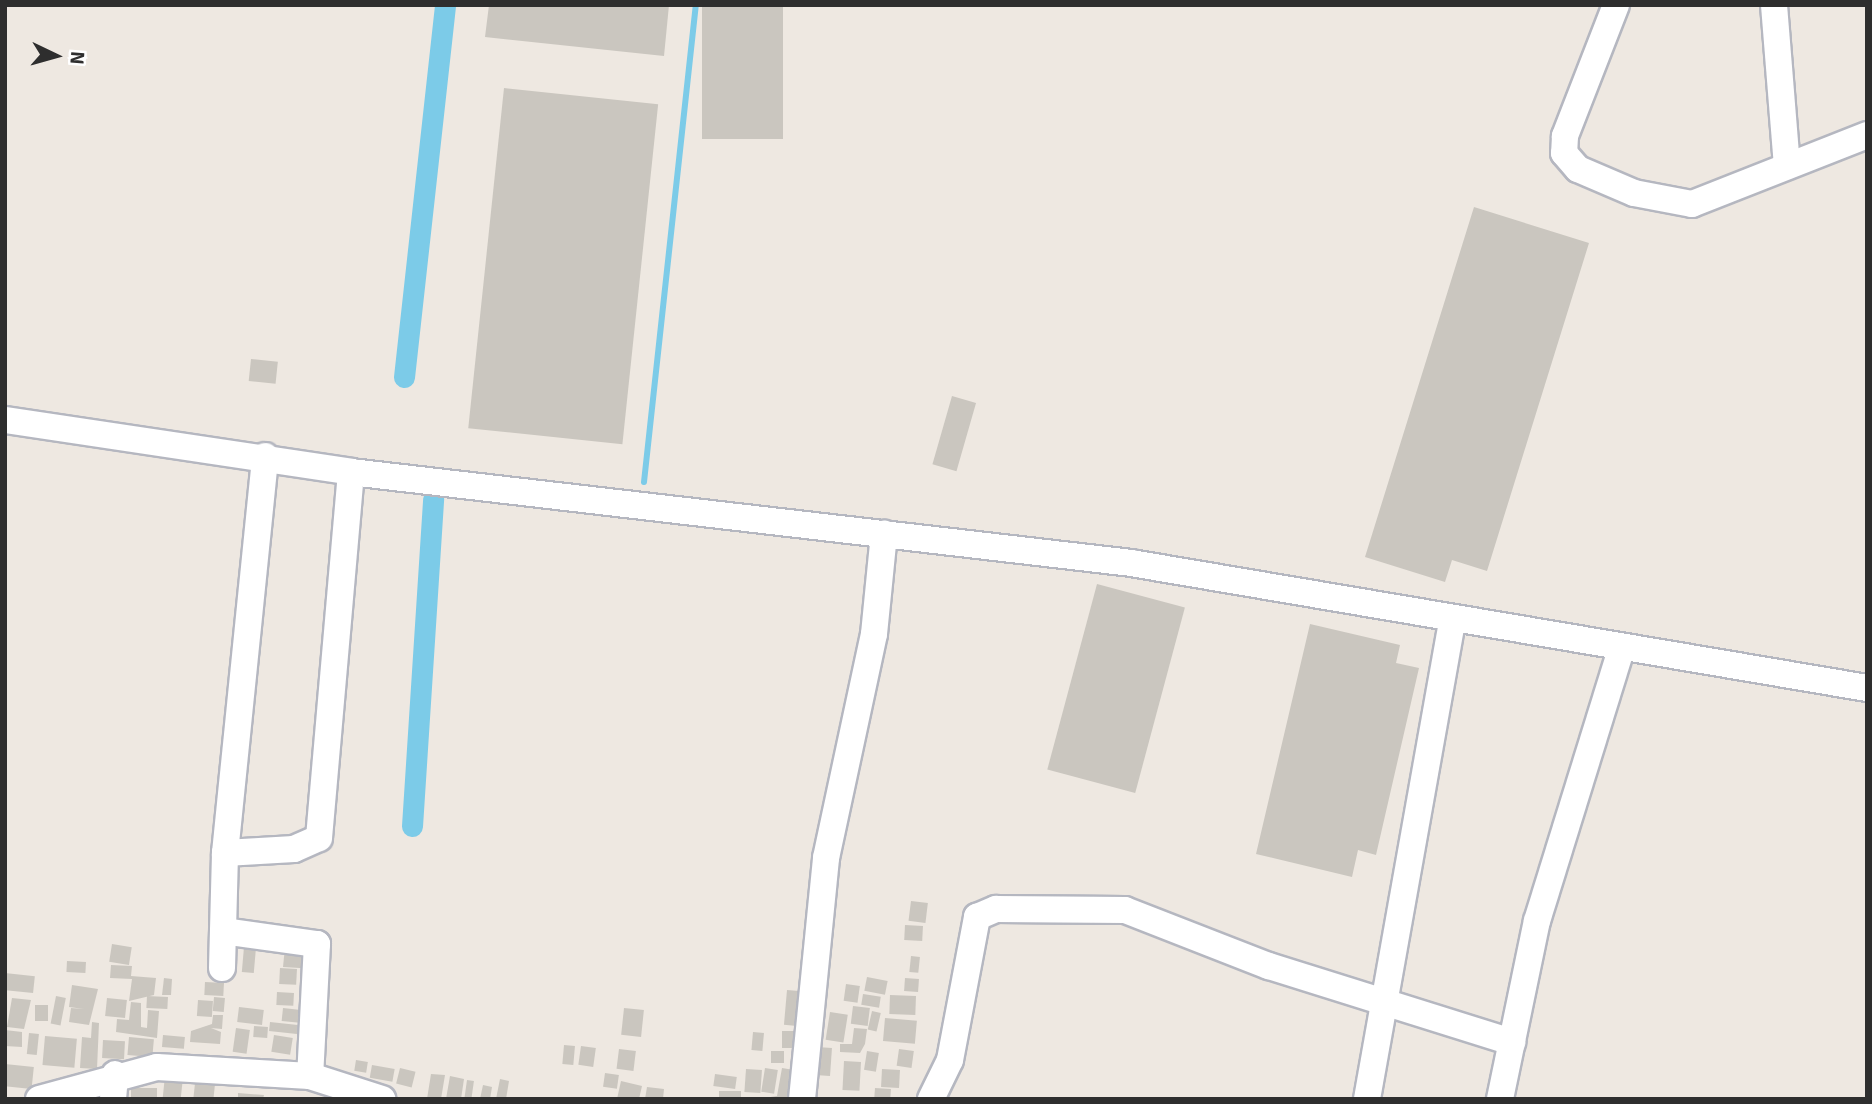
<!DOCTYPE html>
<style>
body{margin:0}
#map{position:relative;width:1872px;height:1104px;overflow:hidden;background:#eee8e1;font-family:Signika,sans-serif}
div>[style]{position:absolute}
.stream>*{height:6px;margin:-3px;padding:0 3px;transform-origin:3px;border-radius:3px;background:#7ccbe8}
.canal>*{height:21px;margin:-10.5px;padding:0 10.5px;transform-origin:10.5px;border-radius:10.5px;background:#7ccbe8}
.building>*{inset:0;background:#cac6bf;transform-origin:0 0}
.roads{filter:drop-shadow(2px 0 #b5b7c0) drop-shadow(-2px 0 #b5b7c0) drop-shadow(0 2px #b5b7c0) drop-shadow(0 -2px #b5b7c0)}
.minor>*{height:26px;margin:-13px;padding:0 13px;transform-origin:13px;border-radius:13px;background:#fff}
span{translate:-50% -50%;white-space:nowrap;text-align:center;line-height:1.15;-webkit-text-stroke:7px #fff;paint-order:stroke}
.frame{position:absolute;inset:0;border:7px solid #2e2e2e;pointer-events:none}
.north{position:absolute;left:21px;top:21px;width:70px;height:70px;-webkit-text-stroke:5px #fff;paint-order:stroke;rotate:95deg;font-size:19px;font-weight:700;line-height:28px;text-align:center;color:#2e2e2e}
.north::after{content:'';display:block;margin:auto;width:24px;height:32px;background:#2e2e2e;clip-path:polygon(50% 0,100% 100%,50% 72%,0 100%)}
</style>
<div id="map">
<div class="stream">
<div style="left:644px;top:482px;width:480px;rotate:-83.8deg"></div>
</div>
<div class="canal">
<div style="left:404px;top:377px;width:374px;rotate:-83.7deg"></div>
<div style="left:412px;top:826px;width:328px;rotate:-86.3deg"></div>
</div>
<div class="building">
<div style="clip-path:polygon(489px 5px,669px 5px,664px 56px,485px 37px)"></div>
<div style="left:702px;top:5px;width:81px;height:134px"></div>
<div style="left:504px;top:88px;width:155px;height:342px;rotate:6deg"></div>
<div style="clip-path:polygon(1474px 207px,1589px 243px,1487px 571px,1452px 560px,1445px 582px,1365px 557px)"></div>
<div style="left:251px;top:359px;width:27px;height:22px;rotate:6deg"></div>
<div style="left:952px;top:396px;width:25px;height:71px;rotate:16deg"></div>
<div style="left:1097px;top:584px;width:91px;height:192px;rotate:15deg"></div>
<div style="clip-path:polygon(1310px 624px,1400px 645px,1396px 663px,1419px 668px,1376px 855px,1358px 850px,1352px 877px,1256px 854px)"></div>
<div style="left:911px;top:901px;width:17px;height:20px;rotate:7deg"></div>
<div style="left:905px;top:925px;width:18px;height:15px;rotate:3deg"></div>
<div style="left:112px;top:944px;width:20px;height:18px;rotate:9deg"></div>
<div style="left:244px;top:947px;width:12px;height:25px;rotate:5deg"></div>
<div style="clip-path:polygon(285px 947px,314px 951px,316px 969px,283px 967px)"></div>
<div style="left:911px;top:956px;width:9px;height:16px;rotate:6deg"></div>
<div style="left:67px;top:961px;width:19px;height:11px;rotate:3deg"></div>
<div style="clip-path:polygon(111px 965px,132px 966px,131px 976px,156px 978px,154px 995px,129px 1001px,132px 979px,110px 978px)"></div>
<div style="left:280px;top:968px;width:17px;height:16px;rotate:3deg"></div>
<div style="left:5px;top:973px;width:30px;height:17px;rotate:6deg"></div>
<div style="left:867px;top:977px;width:21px;height:14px;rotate:11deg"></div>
<div style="clip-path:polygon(164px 978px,172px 979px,171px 995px,162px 995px)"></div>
<div style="left:905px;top:978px;width:14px;height:13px;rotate:4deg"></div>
<div style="left:205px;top:982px;width:19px;height:13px;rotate:3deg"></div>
<div style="left:846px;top:984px;width:14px;height:17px;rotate:8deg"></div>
<div style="clip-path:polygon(72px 985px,98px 989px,89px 1025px,69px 1022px,71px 1008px,84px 1009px,69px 1007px)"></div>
<div style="left:787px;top:990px;width:21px;height:35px;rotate:5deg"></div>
<div style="left:277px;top:992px;width:17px;height:13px;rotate:3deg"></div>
<div style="left:863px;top:994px;width:18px;height:11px;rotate:9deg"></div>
<div style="left:890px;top:995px;width:26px;height:19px;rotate:2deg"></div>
<div style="left:56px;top:996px;width:10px;height:28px;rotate:11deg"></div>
<div style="left:147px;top:996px;width:21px;height:12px;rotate:3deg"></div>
<div style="left:214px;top:997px;width:11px;height:14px;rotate:5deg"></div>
<div style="clip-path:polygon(12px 998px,31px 1000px,24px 1029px,7px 1027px)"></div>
<div style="left:107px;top:998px;width:20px;height:18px;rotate:6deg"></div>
<div style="left:198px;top:1000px;width:15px;height:16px;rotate:4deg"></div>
<div style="clip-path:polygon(131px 1002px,141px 1003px,141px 1027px,147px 1028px,148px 1010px,159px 1011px,157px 1038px,116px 1032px,117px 1019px,129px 1020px)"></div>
<div style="left:35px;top:1005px;width:13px;height:16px"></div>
<div style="left:853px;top:1006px;width:17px;height:18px;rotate:7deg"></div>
<div style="left:239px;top:1007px;width:25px;height:15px;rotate:7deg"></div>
<div style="left:283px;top:1008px;width:18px;height:13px;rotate:6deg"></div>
<div style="left:624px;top:1008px;width:20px;height:27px;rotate:6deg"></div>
<div style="left:872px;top:1011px;width:9px;height:19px;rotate:13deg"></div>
<div style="left:830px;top:1012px;width:18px;height:28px;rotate:9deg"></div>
<div style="clip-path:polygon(213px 1015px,223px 1015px,222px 1029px,211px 1028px,221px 1032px,220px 1044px,190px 1042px,191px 1031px,212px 1024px)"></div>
<div style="left:885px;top:1018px;width:32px;height:23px;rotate:5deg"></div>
<div style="clip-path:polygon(92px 1022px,99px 1023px,97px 1069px,80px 1068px,82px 1037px,91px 1038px)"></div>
<div style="left:270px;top:1022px;width:28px;height:9px;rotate:6deg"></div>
<div style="left:254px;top:1026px;width:14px;height:11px;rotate:4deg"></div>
<div style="left:236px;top:1028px;width:14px;height:24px;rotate:8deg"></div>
<div style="clip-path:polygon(854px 1028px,867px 1029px,865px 1044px,860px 1053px,840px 1052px,840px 1044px,852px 1044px)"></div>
<div style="clip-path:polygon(5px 1030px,22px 1032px,22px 1047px,5px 1046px)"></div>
<div style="left:782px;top:1031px;width:20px;height:17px"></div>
<div style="left:753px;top:1032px;width:11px;height:18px;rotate:5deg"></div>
<div style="left:29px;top:1033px;width:10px;height:21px;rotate:6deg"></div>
<div style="left:163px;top:1035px;width:22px;height:12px;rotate:5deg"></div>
<div style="left:274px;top:1035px;width:19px;height:17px;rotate:9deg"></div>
<div style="left:45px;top:1036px;width:32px;height:29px;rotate:5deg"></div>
<div style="left:129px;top:1037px;width:25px;height:18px;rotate:5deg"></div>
<div style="left:103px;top:1040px;width:22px;height:18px;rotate:3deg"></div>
<div style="left:564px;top:1045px;width:11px;height:19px;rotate:5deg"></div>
<div style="left:581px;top:1046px;width:15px;height:19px;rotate:8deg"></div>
<div style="left:817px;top:1047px;width:15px;height:28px;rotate:4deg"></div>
<div style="left:619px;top:1049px;width:17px;height:20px;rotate:7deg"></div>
<div style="left:899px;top:1049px;width:15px;height:17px;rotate:8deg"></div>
<div style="left:771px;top:1051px;width:13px;height:12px"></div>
<div style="left:867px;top:1051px;width:12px;height:19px;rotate:9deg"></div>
<div style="left:356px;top:1060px;width:12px;height:11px;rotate:9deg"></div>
<div style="left:844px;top:1061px;width:17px;height:29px;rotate:3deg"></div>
<div style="left:5px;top:1064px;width:29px;height:22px;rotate:6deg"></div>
<div style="left:372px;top:1065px;width:23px;height:13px;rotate:10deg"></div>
<div style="left:400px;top:1068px;width:16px;height:16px;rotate:14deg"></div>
<div style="left:765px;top:1068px;width:13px;height:24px;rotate:9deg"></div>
<div style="clip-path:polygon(782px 1068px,800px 1071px,796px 1098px,758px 1099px,777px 1096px)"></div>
<div style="left:746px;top:1069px;width:16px;height:23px;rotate:4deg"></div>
<div style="left:882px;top:1069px;width:18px;height:18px;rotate:3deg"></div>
<div style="left:605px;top:1073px;width:14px;height:14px;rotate:8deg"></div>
<div style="clip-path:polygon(431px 1074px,445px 1075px,441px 1099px,427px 1099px)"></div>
<div style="left:715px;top:1074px;width:22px;height:12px;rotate:8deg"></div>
<div style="left:165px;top:1076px;width:18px;height:23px;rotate:6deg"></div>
<div style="clip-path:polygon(450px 1076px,464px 1079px,461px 1099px,446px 1099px)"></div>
<div style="clip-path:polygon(500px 1079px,509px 1081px,506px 1099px,496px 1099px)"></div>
<div style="left:467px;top:1080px;width:7px;height:19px;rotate:8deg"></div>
<div style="clip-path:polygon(621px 1081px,642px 1086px,639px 1099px,617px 1099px)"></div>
<div style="left:195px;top:1083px;width:20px;height:16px;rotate:6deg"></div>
<div style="clip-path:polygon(483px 1085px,492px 1087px,490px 1099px,480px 1099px)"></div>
<div style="clip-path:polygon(647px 1087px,664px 1089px,663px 1099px,645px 1099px)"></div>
<div style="left:131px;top:1088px;width:26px;height:11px"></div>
<div style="left:875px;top:1088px;width:16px;height:11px;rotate:4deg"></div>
<div style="left:719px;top:1091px;width:22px;height:8px"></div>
<div style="clip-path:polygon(238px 1093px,264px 1095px,263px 1099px,238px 1099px)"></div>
</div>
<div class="roads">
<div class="minor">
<div style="left:1616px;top:5px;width:141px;rotate:111.3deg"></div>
<div style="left:1565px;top:136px;width:17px;rotate:93deg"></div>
<div style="left:1564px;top:153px;width:21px;rotate:49deg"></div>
<div style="left:1578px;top:169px;width:61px;rotate:23.2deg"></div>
<div style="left:1634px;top:193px;width:59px;rotate:10.7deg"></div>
<div style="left:1692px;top:204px;width:188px;rotate:-21.5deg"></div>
<div style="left:1774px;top:5px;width:161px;rotate:85.4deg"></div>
<div style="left:5px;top:420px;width:350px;rotate:8.5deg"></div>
<div style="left:351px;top:472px;width:785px;rotate:6.65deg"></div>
<div style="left:1131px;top:563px;width:747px;rotate:9.64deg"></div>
<div style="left:225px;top:853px;width:399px;rotate:-84.2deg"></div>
<div style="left:223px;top:931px;width:95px;rotate:7.9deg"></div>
<div style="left:317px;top:944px;width:132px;rotate:93deg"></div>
<div style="left:310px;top:1076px;width:76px;rotate:17.7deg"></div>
<div style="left:222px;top:968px;width:115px;rotate:-88.5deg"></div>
<div style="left:225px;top:853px;width:69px;rotate:-3.3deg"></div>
<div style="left:294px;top:849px;width:27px;rotate:-24deg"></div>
<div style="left:319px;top:838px;width:367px;rotate:-85deg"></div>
<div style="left:39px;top:1099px;width:122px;rotate:-15.2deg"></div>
<div style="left:157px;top:1067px;width:153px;rotate:3.4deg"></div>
<div style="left:113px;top:1099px;width:25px;rotate:-85deg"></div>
<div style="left:802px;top:1099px;width:242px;rotate:-84.3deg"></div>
<div style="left:826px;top:858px;width:229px;rotate:-77.9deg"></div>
<div style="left:874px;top:634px;width:101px;rotate:-84.3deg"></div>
<div style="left:931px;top:1099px;width:43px;rotate:-64deg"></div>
<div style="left:950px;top:1060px;width:146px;rotate:-79.3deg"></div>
<div style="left:977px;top:917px;width:21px;rotate:-23deg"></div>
<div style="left:996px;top:909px;width:129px;rotate:0.4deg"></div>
<div style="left:1125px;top:910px;width:155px;rotate:21.3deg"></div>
<div style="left:1269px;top:966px;width:255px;rotate:17.4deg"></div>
<div style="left:1367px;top:1099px;width:485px;rotate:-79.9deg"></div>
<div style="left:1500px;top:1099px;width:182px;rotate:-78.3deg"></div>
<div style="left:1537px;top:921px;width:285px;rotate:-72.8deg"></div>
</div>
</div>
<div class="frame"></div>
<div class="north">N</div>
</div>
